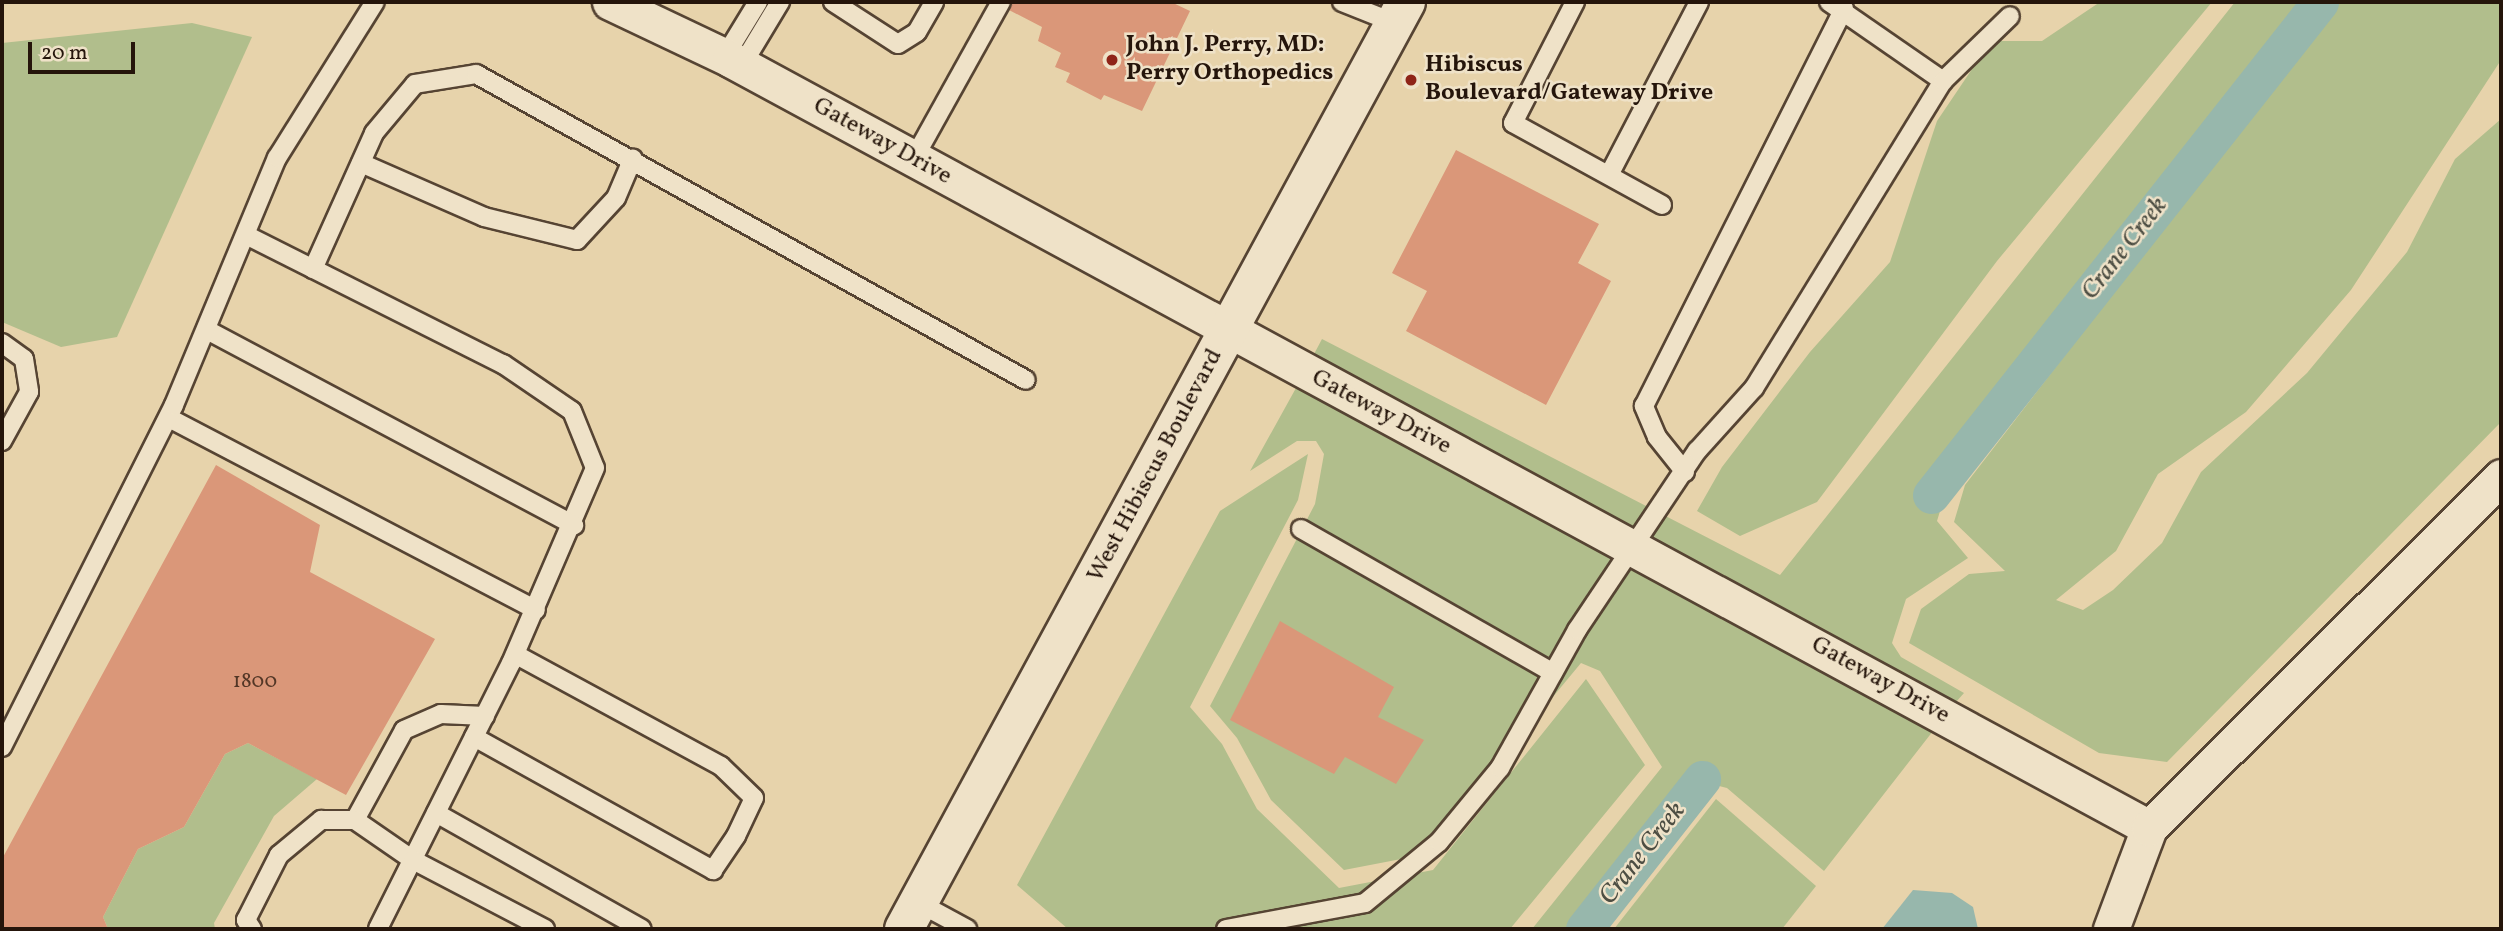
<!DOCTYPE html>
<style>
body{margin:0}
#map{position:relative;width:2503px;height:931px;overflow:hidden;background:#e7d3ab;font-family:Vollkorn,serif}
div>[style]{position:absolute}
.green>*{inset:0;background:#b1be8c}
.water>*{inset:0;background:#97b7ac}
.canal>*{height:37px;margin:-18.5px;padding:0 18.5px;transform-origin:18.5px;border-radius:18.5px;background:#97b7ac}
.building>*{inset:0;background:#da9779}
.roads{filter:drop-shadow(2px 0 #564433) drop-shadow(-2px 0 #564433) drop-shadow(0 2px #564433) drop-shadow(0 -2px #564433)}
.service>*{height:18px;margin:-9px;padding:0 9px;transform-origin:9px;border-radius:9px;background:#efe2c8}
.minor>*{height:35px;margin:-17.5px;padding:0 17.5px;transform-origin:17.5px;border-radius:17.5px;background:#efe2c8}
.tertiary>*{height:38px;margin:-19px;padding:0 19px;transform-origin:19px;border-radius:19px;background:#efe2c8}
.dots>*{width:19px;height:19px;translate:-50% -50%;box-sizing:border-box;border:4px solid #efe2c8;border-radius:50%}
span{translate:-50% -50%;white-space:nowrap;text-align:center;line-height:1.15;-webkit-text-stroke:5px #efe2c8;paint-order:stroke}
.number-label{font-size:21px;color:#523626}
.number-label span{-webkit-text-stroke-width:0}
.poi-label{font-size:24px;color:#25150b;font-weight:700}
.left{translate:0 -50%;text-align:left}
.street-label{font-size:24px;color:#25150b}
.water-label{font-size:26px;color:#4d4e43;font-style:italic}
.frame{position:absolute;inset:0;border:4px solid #25150b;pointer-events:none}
.scale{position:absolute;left:28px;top:42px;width:107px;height:32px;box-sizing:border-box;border:4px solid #25150b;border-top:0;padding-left:9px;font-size:21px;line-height:24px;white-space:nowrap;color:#25150b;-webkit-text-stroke:5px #efe2c8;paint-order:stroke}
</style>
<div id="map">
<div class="green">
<div style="clip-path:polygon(2100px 2px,2212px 2px,1997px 261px,1817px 502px,1740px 536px,1697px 511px,1722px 467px,1810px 352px,1890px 262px,1937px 121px,1991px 41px,2042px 41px)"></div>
<div style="clip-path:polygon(2235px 2px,2315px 2px,1951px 475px,1937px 521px,1968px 558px,1906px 599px,1892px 643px,1901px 657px,1964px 693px,1956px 702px,1313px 356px,1322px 339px,1780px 575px)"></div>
<div style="clip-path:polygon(2337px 2px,2501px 2px,2501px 60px,2351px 290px,2246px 412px,2158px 474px,2116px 551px,2056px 600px,2083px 610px,2113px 590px,2162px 543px,2201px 472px,2307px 373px,2407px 252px,2455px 159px,2501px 119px,2501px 422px,2167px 762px,2099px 753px,1909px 643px,1921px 609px,1969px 574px,2005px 571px,1954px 522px,1965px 485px)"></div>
<div style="clip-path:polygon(192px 23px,252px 37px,117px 337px,61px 347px,2px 322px,2px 43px)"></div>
<div style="clip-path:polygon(1296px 388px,1791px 653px,1933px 731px,1824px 871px,1727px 788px,1711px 784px,1702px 790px,1593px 929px,1532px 929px,1662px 767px,1600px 671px,1581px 663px,1422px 855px,1344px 870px,1271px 800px,1237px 738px,1210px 706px,1315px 504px,1324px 454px,1316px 441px,1297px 441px,1250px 471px)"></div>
<div style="clip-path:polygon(1308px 454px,1298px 500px,1190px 707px,1222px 744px,1257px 809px,1339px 888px,1433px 870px,1586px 679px,1645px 765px,1510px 929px,1068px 929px,1017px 885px,1220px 511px)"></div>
<div style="clip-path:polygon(248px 743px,317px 779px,274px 816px,214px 923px,215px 929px,108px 929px,103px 917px,138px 849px,184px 827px,225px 754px)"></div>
<div style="clip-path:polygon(1716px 799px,1816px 886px,1782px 929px,1614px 929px)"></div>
</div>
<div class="water">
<div style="clip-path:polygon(1913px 890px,1952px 893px,1973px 907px,1978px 929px,1882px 929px)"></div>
</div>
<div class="canal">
<div style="left:1931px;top:495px;width:628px;rotate:-51.72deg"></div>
<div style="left:1584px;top:929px;width:191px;rotate:-51.8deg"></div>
</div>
<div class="building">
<div style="clip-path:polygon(1013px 2px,1171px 2px,1190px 11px,1142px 111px,1104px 95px,1101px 100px,1066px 82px,1070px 73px,1055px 67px,1061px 53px,1038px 41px,1042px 27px,1009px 10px)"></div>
<div style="clip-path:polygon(1456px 150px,1599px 224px,1578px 263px,1611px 281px,1546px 405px,1406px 331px,1427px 291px,1392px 273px)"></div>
<div style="clip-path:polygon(216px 465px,320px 525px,310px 572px,435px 639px,346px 795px,248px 743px,225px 754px,184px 827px,138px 849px,103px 917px,108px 929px,2px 929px,2px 859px)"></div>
<div style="clip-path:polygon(1280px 621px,1394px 687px,1378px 717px,1424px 740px,1396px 784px,1345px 757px,1334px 774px,1230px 720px)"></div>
</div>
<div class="roads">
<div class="service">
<div style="left:833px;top:2px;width:77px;rotate:32.9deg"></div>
<div style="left:898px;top:44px;width:22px;rotate:-32deg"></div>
<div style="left:917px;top:32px;width:34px;rotate:-60deg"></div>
<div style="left:1342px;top:2px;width:57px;rotate:21.6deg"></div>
<div style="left:1575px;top:2px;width:136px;rotate:117.1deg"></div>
<div style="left:1513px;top:123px;width:170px;rotate:28.8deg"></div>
<div style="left:1829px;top:2px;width:139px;rotate:34.7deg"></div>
<div style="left:725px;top:56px;width:63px;rotate:-58.6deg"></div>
<div style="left:742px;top:65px;width:74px;rotate:-58.9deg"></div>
<div style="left:913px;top:160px;width:181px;rotate:-60.9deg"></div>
<div style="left:361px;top:163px;width:134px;rotate:23.7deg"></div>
<div style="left:484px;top:217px;width:96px;rotate:13.9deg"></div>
<div style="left:577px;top:240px;width:57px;rotate:-47.1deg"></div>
<div style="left:616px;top:198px;width:43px;rotate:-67deg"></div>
<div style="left:1609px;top:175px;width:195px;rotate:-62.5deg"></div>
<div style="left:246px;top:235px;width:288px;rotate:26.7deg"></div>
<div style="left:503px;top:364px;width:83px;rotate:34.3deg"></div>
<div style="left:572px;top:411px;width:61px;rotate:68deg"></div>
<div style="left:595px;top:468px;width:212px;rotate:113.3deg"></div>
<div style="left:511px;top:663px;width:297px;rotate:116.6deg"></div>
<div style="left:313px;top:269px;width:149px;rotate:-65.8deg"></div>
<div style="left:374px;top:133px;width:64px;rotate:-50.1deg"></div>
<div style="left:415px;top:84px;width:62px;rotate:-9.3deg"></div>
<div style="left:476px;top:74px;width:629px;rotate:29.09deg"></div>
<div style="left:207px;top:330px;width:416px;rotate:28deg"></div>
<div style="left:2px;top:343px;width:27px;rotate:36deg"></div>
<div style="left:24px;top:359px;width:33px;rotate:81deg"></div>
<div style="left:29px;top:392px;width:56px;rotate:118.9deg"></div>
<div style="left:169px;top:418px;width:414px;rotate:27.6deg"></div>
<div style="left:1685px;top:472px;width:45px;rotate:-128.7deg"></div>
<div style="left:1657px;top:437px;width:34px;rotate:-113deg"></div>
<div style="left:1644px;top:406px;width:445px;rotate:-63.3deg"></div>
<div style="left:1301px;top:529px;width:290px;rotate:29.7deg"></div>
<div style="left:474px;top:737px;width:274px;rotate:29.1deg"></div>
<div style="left:713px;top:870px;width:41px;rotate:-55.9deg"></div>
<div style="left:736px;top:836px;width:42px;rotate:-64.7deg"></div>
<div style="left:754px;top:798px;width:46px;rotate:-135.9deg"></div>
<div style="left:721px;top:766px;width:234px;rotate:-151.5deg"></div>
<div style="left:2px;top:747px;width:383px;rotate:-63.3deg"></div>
<div style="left:174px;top:405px;width:268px;rotate:-67.4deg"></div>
<div style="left:277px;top:158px;width:184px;rotate:-57.9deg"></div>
<div style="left:436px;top:813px;width:236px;rotate:29.4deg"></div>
<div style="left:355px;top:820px;width:102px;rotate:-61.4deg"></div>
<div style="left:404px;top:730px;width:40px;rotate:-23.4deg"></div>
<div style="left:441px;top:714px;width:44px;rotate:2.6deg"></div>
<div style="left:919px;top:903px;width:55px;rotate:28.4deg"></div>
<div style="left:252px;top:929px;width:11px;rotate:-124deg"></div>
<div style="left:246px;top:920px;width:73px;rotate:-63.1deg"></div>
<div style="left:279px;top:855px;width:55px;rotate:-39.8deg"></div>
<div style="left:321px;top:820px;width:34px"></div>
<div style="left:355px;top:820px;width:70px;rotate:34.6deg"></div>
<div style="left:413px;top:860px;width:149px;rotate:27.6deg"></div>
<div style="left:1226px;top:929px;width:141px;rotate:-10.6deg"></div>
<div style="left:1365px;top:903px;width:96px;rotate:-39.5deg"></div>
<div style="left:1439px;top:842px;width:96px;rotate:-50.5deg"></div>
<div style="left:1500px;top:768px;width:158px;rotate:-60.8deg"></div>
<div style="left:1577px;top:630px;width:216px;rotate:-56.2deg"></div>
<div style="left:1697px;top:451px;width:85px;rotate:-47.9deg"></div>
<div style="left:1754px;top:388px;width:361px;rotate:-58.4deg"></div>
<div style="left:1943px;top:81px;width:93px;rotate:-44.1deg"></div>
</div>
<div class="minor">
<div style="left:610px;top:2px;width:133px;rotate:25.4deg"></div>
<div style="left:730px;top:59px;width:1614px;rotate:28.45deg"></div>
<div style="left:2111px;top:929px;width:108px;rotate:-69.4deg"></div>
<div style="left:2149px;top:828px;width:497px;rotate:-44.9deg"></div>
</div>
<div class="tertiary">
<div style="left:904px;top:929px;width:1054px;rotate:-61.56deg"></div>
</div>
</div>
<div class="dots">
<div style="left:1112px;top:60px;background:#8f2418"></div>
<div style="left:1411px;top:80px;background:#8f2418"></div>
</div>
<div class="number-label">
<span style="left:255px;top:682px">1800</span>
</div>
<div class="poi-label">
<span class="left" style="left:1126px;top:60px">John J. Perry, MD:<br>Perry Orthopedics</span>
<span class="left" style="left:1425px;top:80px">Hibiscus<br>Boulevard/Gateway Drive</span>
</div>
<div class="street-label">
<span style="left:882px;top:142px;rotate:29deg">Gateway Drive</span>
<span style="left:1381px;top:413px;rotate:28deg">Gateway Drive</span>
<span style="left:1156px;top:466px;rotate:-62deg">West Hibiscus Boulevard</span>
<span style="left:1880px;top:681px;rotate:29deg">Gateway Drive</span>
</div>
<div class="water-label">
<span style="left:2125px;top:249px;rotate:-52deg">Crane Creek</span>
<span style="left:1643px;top:854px;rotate:-52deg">Crane Creek</span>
</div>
<div class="frame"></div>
<div class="scale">20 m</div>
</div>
